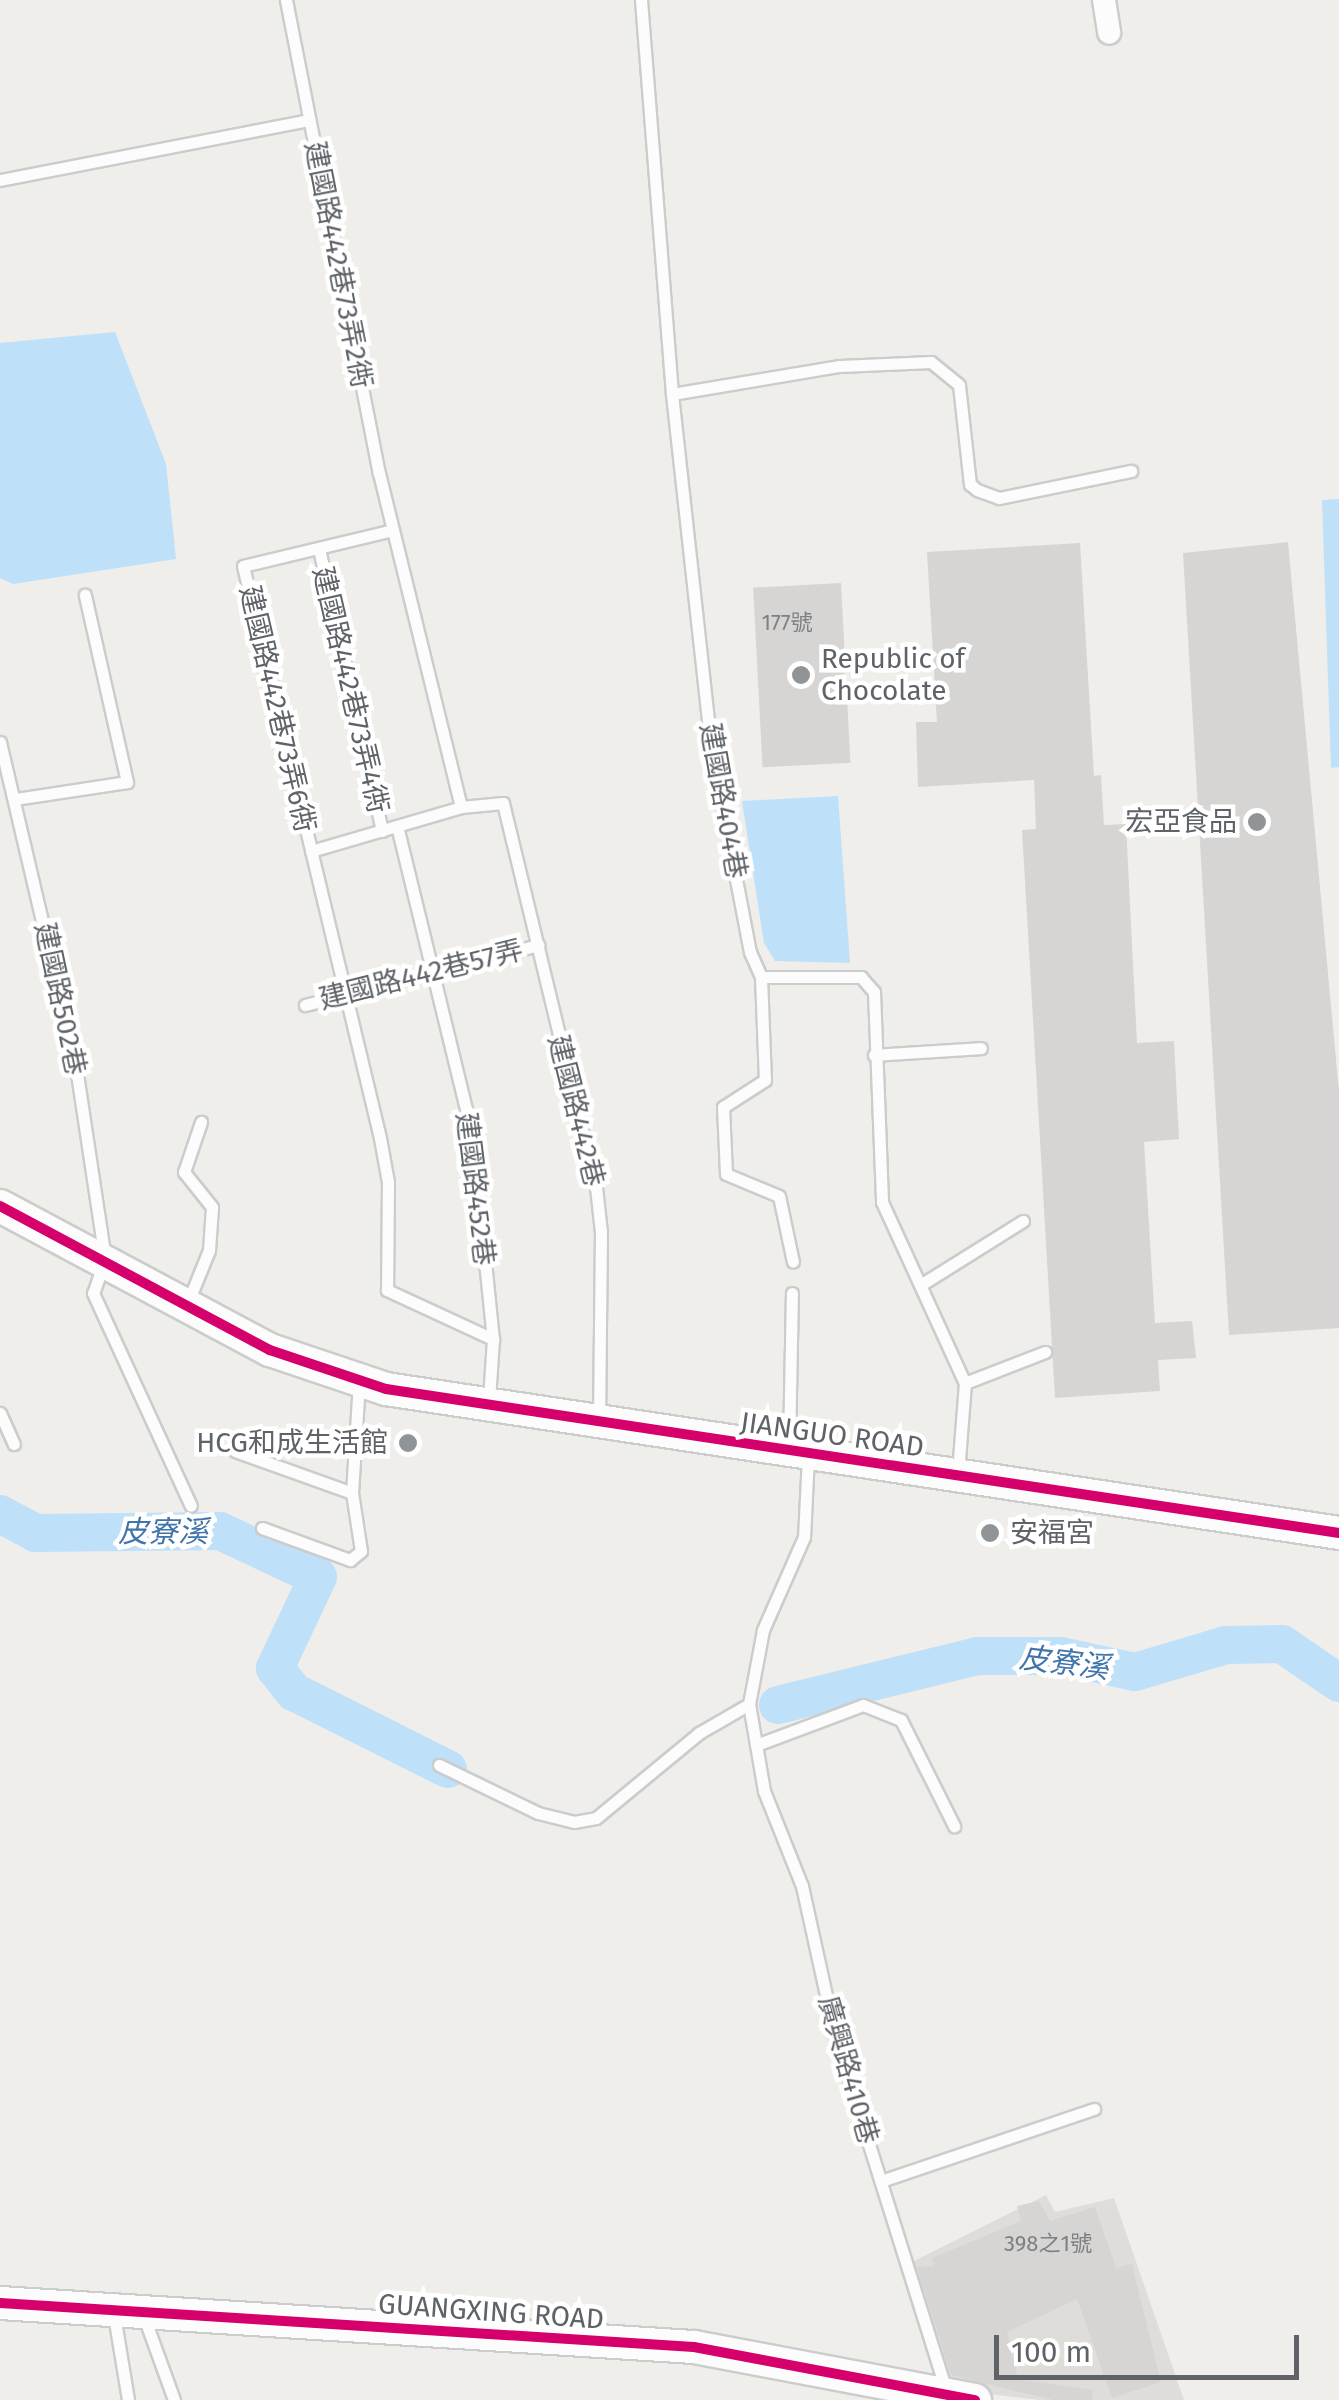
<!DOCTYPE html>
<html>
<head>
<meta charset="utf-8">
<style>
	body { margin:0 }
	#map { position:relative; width:1339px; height:2400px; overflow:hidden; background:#efeeea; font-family:"Fira Sans","Noto Sans TC",sans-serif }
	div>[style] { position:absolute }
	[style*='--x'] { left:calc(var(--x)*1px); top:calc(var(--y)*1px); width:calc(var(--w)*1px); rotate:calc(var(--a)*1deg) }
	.industrial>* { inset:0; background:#dfddda }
	.water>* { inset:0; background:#bfe0f9 }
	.river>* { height:38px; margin:-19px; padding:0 19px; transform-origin:19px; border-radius:19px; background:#bfe0f9 }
	.building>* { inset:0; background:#d6d5d3; transform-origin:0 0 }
	.roads { filter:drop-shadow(2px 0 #cbcccc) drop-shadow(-2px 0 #cbcccc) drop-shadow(0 2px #cbcccc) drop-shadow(0 -2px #cbcccc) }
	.lane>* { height:11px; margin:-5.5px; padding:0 5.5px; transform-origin:5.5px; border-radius:5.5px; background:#fdfcfc }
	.street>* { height:22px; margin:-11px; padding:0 11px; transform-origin:11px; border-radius:11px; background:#fdfcfc }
	.secondary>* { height:32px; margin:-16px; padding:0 16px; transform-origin:16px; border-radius:16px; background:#fdfcfc }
	.cycleway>* { height:10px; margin:-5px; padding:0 5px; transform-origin:5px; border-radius:5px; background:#d6006c }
	.dots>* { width:28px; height:28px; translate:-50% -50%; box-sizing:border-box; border:5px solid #fff; border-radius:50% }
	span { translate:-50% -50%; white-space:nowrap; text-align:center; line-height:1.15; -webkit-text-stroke:9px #fff; paint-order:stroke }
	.number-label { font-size:22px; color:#7e8184 }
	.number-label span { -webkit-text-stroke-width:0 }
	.street-label { font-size:28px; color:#5f6368 }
	.poi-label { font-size:28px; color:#5f6368 }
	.left { translate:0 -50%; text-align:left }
	.right { translate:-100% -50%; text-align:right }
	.water-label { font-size:30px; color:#4174aa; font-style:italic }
	.scale { position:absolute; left:994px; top:2335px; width:305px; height:45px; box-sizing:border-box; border:5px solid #5f6368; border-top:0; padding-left:12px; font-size:30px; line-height:35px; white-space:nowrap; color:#5f6368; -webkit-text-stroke:8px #fff; paint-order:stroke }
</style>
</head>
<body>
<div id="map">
	<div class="industrial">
		<div style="clip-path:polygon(1046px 2195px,1055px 2212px,1114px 2198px,1184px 2400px,1039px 2400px,951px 2389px,912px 2262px)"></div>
	</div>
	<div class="water">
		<div style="clip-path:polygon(115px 332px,166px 464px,176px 559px,13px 584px,0 578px,0 343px)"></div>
		<div style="clip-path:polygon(1339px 499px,1339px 767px,1331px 768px,1322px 500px)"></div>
		<div style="clip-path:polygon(838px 796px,850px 963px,775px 961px,764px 943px,742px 801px)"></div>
	</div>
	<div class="river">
		<div style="--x:0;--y:1514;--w:40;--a:28"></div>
		<div style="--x:35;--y:1533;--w:185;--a:-0.6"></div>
		<div style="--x:220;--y:1531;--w:108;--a:25.1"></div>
		<div style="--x:318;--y:1577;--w:101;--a:115.3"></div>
		<div style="--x:275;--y:1668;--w:31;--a:52"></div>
		<div style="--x:294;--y:1692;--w:172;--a:26.6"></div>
		<div style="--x:778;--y:1705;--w:205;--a:-13.8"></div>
		<div style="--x:977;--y:1656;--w:84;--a:0"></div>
		<div style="--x:1061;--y:1656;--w:76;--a:12.2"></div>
		<div style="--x:1135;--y:1672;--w:95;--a:-16.5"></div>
		<div style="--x:1226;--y:1645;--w:56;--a:-1"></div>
		<div style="--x:1282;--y:1644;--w:69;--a:34.4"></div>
	</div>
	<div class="building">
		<div style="clip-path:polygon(1288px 542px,1339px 1092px,1339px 1328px,1229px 1335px,1183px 553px)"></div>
		<div style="clip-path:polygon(1080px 543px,1094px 776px,1101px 775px,1104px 825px,1126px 824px,1137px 1043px,1174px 1041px,1179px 1139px,1144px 1142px,1155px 1323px,1192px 1321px,1196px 1358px,1158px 1360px,1160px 1391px,1055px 1398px,1022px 830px,1036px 829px,1034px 780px,918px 787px,916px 722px,937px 722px,927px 552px)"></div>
		<div style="left:841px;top:583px;width:180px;height:88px;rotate:87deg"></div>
		<div style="clip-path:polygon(1039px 2201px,1050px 2221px,1095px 2207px,1116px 2268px,1132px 2264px,1161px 2382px,1112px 2398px,1077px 2299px,1007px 2332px,1018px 2379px,1093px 2390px,1092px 2400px,1053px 2400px,951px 2375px,917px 2267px,934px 2266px,932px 2258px,1021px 2221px,1017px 2206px)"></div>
	</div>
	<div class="roads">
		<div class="lane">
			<div style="--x:286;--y:0;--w:482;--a:78.9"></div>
			<div style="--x:379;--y:473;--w:344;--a:76.2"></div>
			<div style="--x:641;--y:0;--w:395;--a:85.5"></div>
			<div style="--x:672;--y:394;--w:356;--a:83.7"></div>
			<div style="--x:711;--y:748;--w:208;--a:79.2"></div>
			<div style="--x:750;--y:952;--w:27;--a:66"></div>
			<div style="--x:761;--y:977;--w:100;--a:0"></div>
			<div style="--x:861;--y:977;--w:20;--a:49"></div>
			<div style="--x:874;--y:992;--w:210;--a:87.8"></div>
			<div style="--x:882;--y:1202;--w:199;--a:65.4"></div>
			<div style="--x:965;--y:1383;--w:89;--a:94.5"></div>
			<div style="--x:0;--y:180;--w:315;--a:-11"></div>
			<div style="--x:672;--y:394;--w:170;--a:-9.5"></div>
			<div style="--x:840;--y:366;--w:91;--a:-2.5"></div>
			<div style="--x:931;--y:362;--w:36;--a:39"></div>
			<div style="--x:959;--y:385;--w:100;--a:83.7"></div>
			<div style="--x:970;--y:484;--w:9;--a:41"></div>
			<div style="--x:977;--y:490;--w:23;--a:20"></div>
			<div style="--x:999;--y:498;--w:135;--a:-11.6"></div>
			<div style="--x:393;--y:530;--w:154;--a:166.5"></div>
			<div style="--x:243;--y:566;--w:588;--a:76.53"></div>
			<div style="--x:380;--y:1138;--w:45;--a:79.7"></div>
			<div style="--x:388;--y:1182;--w:108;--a:90.5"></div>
			<div style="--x:387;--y:1290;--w:117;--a:24.8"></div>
			<div style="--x:319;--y:549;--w:289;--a:77.4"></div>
			<div style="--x:0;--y:742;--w:334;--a:76.8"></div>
			<div style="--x:76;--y:1067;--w:194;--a:81.4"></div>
			<div style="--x:105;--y:1259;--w:36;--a:109"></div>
			<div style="--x:93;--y:1293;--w:234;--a:65.3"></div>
			<div style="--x:15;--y:799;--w:113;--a:-8.6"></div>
			<div style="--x:127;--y:782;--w:192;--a:-102.7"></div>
			<div style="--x:397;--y:826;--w:316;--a:76.3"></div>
			<div style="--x:472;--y:1133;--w:207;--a:84.2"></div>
			<div style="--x:493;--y:1339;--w:60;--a:93.8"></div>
			<div style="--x:311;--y:851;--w:156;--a:-16.3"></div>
			<div style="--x:461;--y:807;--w:42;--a:-5.4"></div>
			<div style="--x:503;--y:803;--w:395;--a:76.4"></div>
			<div style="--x:596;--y:1187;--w:45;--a:83.7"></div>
			<div style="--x:601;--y:1232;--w:186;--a:90.6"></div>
			<div style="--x:761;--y:977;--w:103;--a:87.8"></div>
			<div style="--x:765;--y:1080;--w:50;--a:147.3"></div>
			<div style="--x:723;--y:1107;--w:67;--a:87.4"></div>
			<div style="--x:726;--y:1174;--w:57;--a:22.5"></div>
			<div style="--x:779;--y:1196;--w:67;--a:78"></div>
			<div style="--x:305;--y:1005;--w:241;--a:-14.4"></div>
			<div style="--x:874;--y:1055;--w:107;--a:-3.7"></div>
			<div style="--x:922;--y:1284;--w:119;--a:-32"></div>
			<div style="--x:188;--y:1302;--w:56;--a:-68"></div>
			<div style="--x:209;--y:1250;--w:43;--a:-86"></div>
			<div style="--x:212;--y:1207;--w:45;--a:-128.7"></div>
			<div style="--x:184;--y:1172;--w:53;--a:-71.2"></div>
			<div style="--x:965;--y:1383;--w:86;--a:-21.2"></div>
			<div style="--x:0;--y:1413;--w:34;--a:66"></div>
			<div style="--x:789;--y:1447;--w:154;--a:-88.9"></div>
			<div style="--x:235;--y:1451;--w:124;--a:19.7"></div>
			<div style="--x:808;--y:1456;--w:81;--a:92.8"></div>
			<div style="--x:804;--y:1537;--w:102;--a:113.8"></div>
			<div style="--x:763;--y:1630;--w:75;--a:100.7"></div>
			<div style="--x:749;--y:1704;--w:88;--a:80.2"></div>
			<div style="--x:764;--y:1791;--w:102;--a:68.2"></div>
			<div style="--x:802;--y:1886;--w:154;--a:77.6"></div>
			<div style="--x:835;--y:2036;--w:372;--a:72.6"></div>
			<div style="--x:262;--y:1528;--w:94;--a:20"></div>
			<div style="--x:350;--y:1560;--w:14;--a:-39"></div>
			<div style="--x:361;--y:1551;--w:59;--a:-98.8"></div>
			<div style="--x:352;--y:1493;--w:111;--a:-86.4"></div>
			<div style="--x:756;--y:1745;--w:114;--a:-20.5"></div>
			<div style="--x:863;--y:1705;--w:41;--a:21.5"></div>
			<div style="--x:901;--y:1720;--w:119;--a:63.4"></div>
			<div style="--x:439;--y:1765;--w:110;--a:25.9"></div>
			<div style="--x:538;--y:1813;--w:37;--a:14"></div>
			<div style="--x:574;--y:1822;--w:22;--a:-10"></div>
			<div style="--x:596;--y:1818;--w:134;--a:-39.5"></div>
			<div style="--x:699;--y:1733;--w:58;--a:-30.1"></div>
			<div style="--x:881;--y:2181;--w:225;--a:-18.7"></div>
			<div style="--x:114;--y:2315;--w:86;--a:80.6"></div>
			<div style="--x:144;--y:2317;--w:88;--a:70.1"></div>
		</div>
		<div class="street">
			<div style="--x:1104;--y:0;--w:33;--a:81"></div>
		</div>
		<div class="secondary">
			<div style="--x:0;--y:1206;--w:306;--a:28.1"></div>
			<div style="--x:270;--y:1350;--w:122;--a:18.6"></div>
			<div style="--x:386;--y:1389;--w:964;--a:8.59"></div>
			<div style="--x:0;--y:2303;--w:695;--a:3.63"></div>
			<div style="--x:694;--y:2347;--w:286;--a:10.7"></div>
		</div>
	</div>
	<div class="cycleway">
		<div style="--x:0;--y:1206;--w:306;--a:28.1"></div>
		<div style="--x:270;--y:1350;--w:122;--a:18.6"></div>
		<div style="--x:386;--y:1389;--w:964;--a:8.59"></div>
		<div style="--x:0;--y:2303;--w:695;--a:3.63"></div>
		<div style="--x:694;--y:2347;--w:286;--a:10.7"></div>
	</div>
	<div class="dots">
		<div style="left:801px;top:675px;background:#919496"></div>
		<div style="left:1257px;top:822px;background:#919496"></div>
		<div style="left:408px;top:1443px;background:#919496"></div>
		<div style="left:990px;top:1533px;background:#919496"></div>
	</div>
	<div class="number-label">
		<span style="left:787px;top:623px">177號</span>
		<span style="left:1048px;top:2244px">398之1號</span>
	</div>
	<div class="street-label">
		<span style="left:338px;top:265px;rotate:79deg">建國路442巷73弄2衖</span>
		<span style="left:350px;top:690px;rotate:77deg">建國路442巷73弄4衖</span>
		<span style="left:277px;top:709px;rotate:77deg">建國路442巷73弄6衖</span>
		<span style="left:723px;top:801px;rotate:80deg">建國路404巷</span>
		<span style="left:421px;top:975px;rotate:-14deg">建國路442巷57弄</span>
		<span style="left:60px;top:999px;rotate:78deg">建國路502巷</span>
		<span style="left:576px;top:1111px;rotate:76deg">建國路442巷</span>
		<span style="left:475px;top:1189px;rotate:83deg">建國路452巷</span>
		<span style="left:832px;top:1435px;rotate:8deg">JIANGUO ROAD</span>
		<span style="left:848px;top:2070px;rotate:74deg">廣興路410巷</span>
		<span style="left:491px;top:2312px;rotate:4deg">GUANGXING ROAD</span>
	</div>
	<div class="poi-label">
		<span class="left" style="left:821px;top:675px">Republic of<br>Chocolate</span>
		<span class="right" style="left:1237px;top:822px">宏亞食品</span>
		<span class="right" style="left:388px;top:1443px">HCG和成生活館</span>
		<span class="left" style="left:1010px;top:1533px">安福宮</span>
	</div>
	<div class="water-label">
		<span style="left:163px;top:1532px">皮寮溪</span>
		<span style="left:1064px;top:1663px;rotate:7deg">皮寮溪</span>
	</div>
	<div class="scale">100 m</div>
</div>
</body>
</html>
